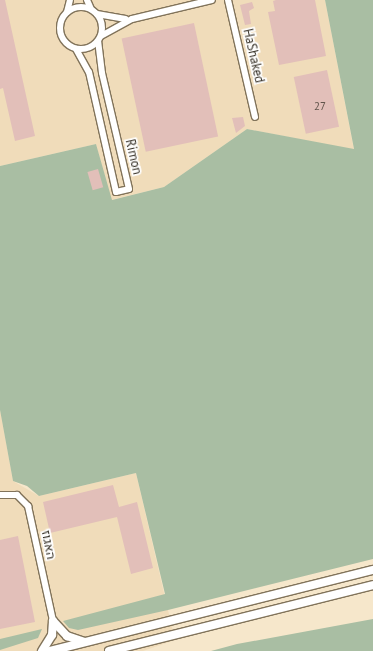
<!DOCTYPE html>
<html>
<head>
<meta charset="utf-8">
<style>
	body { margin:0 }
	#map { position:relative; width:373px; height:651px; overflow:hidden; background:#f6e7cb; font-family:"PT Sans",Heebo,sans-serif }
	div>[style] { position:absolute }
	[style*='--x'] { left:calc(var(--x)*1px); top:calc(var(--y)*1px); width:calc(var(--w)*1px); rotate:calc(var(--a)*1deg) }
	.built>* { inset:0; background:#f0dcba }
	.green>* { inset:0; background:#a9bea3 }
	.building>* { inset:0; background:#e2bfb9; transform-origin:0 0 }
	.roads { filter:drop-shadow(1px 0 #81735a) drop-shadow(-1px 0 #81735a) drop-shadow(0 1px #81735a) drop-shadow(0 -1px #81735a) }
	.street>* { height:6px; margin:-3px; padding:0 3px; transform-origin:3px; border-radius:3px; background:#fff }
	.street>.ring { margin:-3px; padding:0; box-sizing:content-box; background:none; border:6px solid #fff; border-radius:50% }
	.secondary>* { height:8px; margin:-4px; padding:0 4px; transform-origin:4px; border-radius:4px; background:#fff }
	span { translate:-50% -50%; white-space:nowrap; text-align:center; line-height:1.15; -webkit-text-stroke:3.5px #fff; paint-order:stroke }
	.number-label { font-size:11px; color:#61544b }
	.number-label span { -webkit-text-stroke-width:0 }
	.street-label { font-size:13px; color:#363026 }
</style>
</head>
<body>
<div id="map">
	<div class="built">
		<div style="clip-path:polygon(0 0,325px 0,354px 150px,247px 129px,164px 187px,111px 200px,96px 144px,0 166px)"></div>
		<div style="clip-path:polygon(0 410px,13px 481px,39px 496px,136px 473px,175px 640px,143px 651px,0 651px)"></div>
	</div>
	<div class="green">
		<div style="clip-path:polygon(325px 0,373px 0,373px 559px,168px 610px,78px 630px,69px 628px,63px 621px,165px 594px,136px 473px,39px 496px,27px 486px,13px 481px,0 410px,0 166px,96px 144px,112px 200px,164px 187px,247px 129px,354px 149px)"></div>
		<div style="clip-path:polygon(373px 619px,373px 651px,211px 651px,237px 644px)"></div>
		<div style="clip-path:polygon(42px 629px,38px 638px,0 650px,0 639px)"></div>
	</div>
	<div class="building">
		<div style="clip-path:polygon(0 0,5px 0,35px 136px,15px 141px,3px 88px,0 89px)"></div>
		<div style="clip-path:polygon(276px 0,315px 0,326px 56px,279px 65px,268px 12px,275px 11px,273px 1px)"></div>
		<div style="clip-path:polygon(252px 2px,254px 8px,249px 11px,251px 24px,245px 25px,240px 5px)"></div>
		<div style="left:194px;top:23px;width:116px;height:74px;rotate:78deg"></div>
		<div style="left:327px;top:70px;width:58px;height:34px;rotate:78deg"></div>
		<div style="clip-path:polygon(243px 117px,245px 126px,236px 133px,232px 118px)"></div>
		<div style="left:98px;top:169px;width:19px;height:11px;rotate:74deg"></div>
		<div style="clip-path:polygon(113px 485px,119px 507px,137px 502px,153px 568px,131px 574px,117px 517px,50px 533px,43px 502px)"></div>
		<div style="clip-path:polygon(18px 536px,35px 622px,0 629px,0 540px)"></div>
	</div>
	<div class="roads">
		<div class="street">
			<div style="--x:87;--y:0;--w:10;--a:66"></div>
			<div style="--x:228;--y:0;--w:120;--a:77"></div>
			<div class="ring" style="left:60px;top:7px;width:36px;height:36px"></div>
			<div style="--x:67;--y:12;--w:12;--a:-76"></div>
			<div style="--x:97;--y:14;--w:29;--a:10"></div>
			<div style="--x:101;--y:36;--w:35;--a:-29"></div>
			<div style="--x:132;--y:19;--w:82;--a:-13.4"></div>
			<div style="--x:76;--y:49;--w:26;--a:61"></div>
			<div style="--x:89;--y:72;--w:123;--a:77.3"></div>
			<div style="--x:116;--y:192;--w:13;--a:-13"></div>
			<div style="--x:129;--y:189;--w:119;--a:-103.1"></div>
			<div style="--x:102;--y:73;--w:32;--a:-97"></div>
			<div style="--x:0;--y:495;--w:17;--a:0"></div>
			<div style="--x:17;--y:495;--w:16;--a:45"></div>
			<div style="--x:28;--y:506;--w:118;--a:77.7"></div>
		</div>
		<div class="secondary">
			<div style="--x:53;--y:621;--w:21;--a:47"></div>
			<div style="--x:67;--y:636;--w:18;--a:19"></div>
			<div style="--x:42;--y:651;--w:19;--a:-58"></div>
			<div style="--x:52;--y:635;--w:14;--a:-86"></div>
			<div style="--x:50;--y:651;--w:333;--a:-14.1"></div>
			<div style="--x:109;--y:651;--w:272;--a:-14"></div>
		</div>
	</div>
	<div class="number-label">
		<span style="left:320px;top:106px">27</span>
	</div>
	<div class="street-label">
		<span style="left:253px;top:56px;rotate:77deg">HaShaked</span>
		<span style="left:133px;top:157px;rotate:77deg">Rimon</span>
		<span style="left:48px;top:545px;rotate:79deg">האגוז</span>
	</div>
</div>
</body>
</html>
